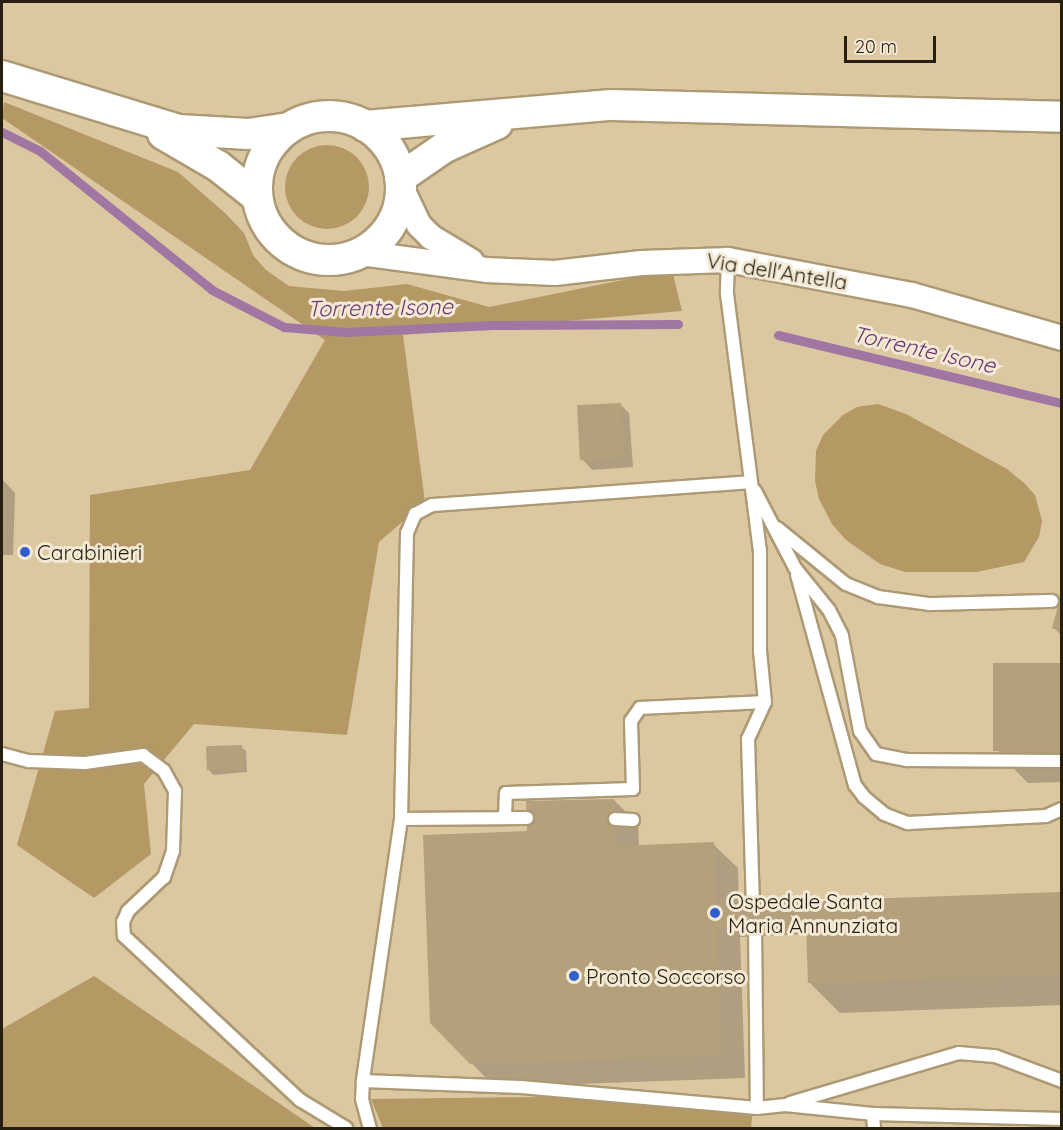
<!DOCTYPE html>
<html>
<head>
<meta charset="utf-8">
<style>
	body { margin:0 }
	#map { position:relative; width:1063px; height:1130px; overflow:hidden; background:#dbc7a0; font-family:Quicksand,sans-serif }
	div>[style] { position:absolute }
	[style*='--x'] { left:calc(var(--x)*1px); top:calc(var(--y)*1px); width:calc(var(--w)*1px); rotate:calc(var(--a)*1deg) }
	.green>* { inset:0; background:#b49964 }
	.round { border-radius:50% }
	.shadow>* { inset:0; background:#0003 }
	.stream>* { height:9px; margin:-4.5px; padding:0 4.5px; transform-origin:4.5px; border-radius:4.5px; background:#a076a3 }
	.building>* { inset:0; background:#b4a17b; transform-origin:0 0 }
	.roads { filter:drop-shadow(2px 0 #ad9a74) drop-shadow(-2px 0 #ad9a74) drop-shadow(0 2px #ad9a74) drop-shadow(0 -2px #ad9a74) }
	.service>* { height:12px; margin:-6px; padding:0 6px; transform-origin:6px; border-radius:6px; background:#fff }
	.minor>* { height:24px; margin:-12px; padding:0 12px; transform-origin:12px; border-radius:12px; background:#fff }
	.tertiary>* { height:30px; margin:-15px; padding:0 15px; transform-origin:15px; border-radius:15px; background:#fff }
	.tertiary>.ring { margin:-15px; padding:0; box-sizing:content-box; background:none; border:30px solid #fff; border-radius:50% }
	.dots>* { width:16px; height:16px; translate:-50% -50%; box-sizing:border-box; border:3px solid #f3e9d5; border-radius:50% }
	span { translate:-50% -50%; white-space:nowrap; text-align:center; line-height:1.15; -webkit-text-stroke:6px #f3e9d5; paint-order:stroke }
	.street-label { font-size:21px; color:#261e0f }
	.poi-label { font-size:21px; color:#261e0f }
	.left { translate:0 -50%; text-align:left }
	.water-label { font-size:22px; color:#6c3771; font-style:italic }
	.frame { position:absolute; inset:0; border:3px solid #261e0f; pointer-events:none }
	.scale { position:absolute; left:844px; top:36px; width:92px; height:27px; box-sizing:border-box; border:3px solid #261e0f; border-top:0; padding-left:8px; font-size:18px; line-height:21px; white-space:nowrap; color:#261e0f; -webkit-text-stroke:4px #f3e9d5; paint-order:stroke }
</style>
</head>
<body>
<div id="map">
	<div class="green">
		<div style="clip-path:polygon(4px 102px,178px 172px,225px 213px,244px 233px,253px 255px,266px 270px,289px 286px,344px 291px,407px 284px,489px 307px,672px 270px,682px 311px,403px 335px,425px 502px,379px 542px,347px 735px,194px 724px,144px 784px,151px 854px,94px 898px,17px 845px,55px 711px,89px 708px,90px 495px,250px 470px,325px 340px,2px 118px)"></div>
		<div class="round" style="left:285px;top:145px;width:84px;height:84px"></div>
		<div style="clip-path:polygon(878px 404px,906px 414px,1007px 469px,1024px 483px,1035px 495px,1042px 521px,1039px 537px,1024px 562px,977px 572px,905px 572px,880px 564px,846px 540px,832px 524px,819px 499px,815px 481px,816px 451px,823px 435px,843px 415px,857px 407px)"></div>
		<div style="clip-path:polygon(94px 976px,315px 1128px,2px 1128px,2px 1029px)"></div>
		<div style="clip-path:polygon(540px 1097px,613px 1100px,752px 1116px,751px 1128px,383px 1128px,371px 1099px)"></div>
	</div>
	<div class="shadow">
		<div style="clip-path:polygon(620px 404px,629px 413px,633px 467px,592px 470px,583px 460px)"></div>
		<div style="clip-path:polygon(2px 479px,15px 493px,13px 555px,2px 555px)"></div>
		<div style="clip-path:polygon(1062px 597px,1062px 636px,1054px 628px)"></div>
		<div style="clip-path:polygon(1062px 664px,1062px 782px,1028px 783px,998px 753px)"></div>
		<div style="clip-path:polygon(241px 747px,246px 751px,247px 772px,213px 775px,209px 770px)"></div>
		<div style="clip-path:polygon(614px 800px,638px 824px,639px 846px,713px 844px,738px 868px,739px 905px,1062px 894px,1062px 1005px,840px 1013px,809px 982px,808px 934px,740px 937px,745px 1078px,495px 1087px,432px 1023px,529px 833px)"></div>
	</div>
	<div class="stream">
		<div style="--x:2;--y:132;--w:42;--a:26.6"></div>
		<div style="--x:40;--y:151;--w:221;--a:38.9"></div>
		<div style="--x:212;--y:290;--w:81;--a:27.2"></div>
		<div style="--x:284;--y:327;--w:62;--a:4.6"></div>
		<div style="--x:346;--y:332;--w:147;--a:-2.7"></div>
		<div style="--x:493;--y:325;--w:185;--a:-0.3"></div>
		<div style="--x:778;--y:335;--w:292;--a:13.5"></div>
	</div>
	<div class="building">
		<div style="left:621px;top:403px;width:55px;height:44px;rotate:87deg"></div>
		<div style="clip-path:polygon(1061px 594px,1062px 628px,1052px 629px)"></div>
		<div style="left:1062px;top:663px;width:88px;height:69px;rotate:90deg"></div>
		<div style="left:242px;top:745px;width:24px;height:36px;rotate:88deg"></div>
		<div style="clip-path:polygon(614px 799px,616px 846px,714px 842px,716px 904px,1062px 892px,1062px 974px,808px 983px,806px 926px,717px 929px,721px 1055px,470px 1064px,430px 1023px,423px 835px,527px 831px,526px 801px)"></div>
	</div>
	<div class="roads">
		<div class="service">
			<div style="--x:728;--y:260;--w:34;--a:92"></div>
			<div style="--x:727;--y:294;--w:258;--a:82.7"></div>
			<div style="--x:760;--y:550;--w:101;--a:90"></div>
			<div style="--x:760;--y:651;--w:51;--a:84.4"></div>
			<div style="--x:765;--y:702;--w:41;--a:114.7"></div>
			<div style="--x:748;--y:739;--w:164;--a:88.3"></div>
			<div style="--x:755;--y:491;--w:87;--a:62.5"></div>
			<div style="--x:795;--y:568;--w:54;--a:51"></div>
			<div style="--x:829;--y:610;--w:29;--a:63"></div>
			<div style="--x:842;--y:636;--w:97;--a:79.3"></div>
			<div style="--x:860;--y:731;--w:28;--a:55"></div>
			<div style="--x:876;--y:754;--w:33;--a:11"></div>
			<div style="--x:908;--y:760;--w:154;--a:0.4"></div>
			<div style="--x:777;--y:528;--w:89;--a:39.1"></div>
			<div style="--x:846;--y:584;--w:35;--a:22"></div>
			<div style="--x:878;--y:597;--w:51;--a:7.8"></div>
			<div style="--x:929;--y:604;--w:123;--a:-1.4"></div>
			<div style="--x:797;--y:575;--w:218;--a:74.6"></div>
			<div style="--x:855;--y:785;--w:15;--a:53"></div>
			<div style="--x:864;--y:797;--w:26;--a:40"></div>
			<div style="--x:884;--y:814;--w:26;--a:21"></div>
			<div style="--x:908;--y:823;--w:138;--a:-2.9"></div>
			<div style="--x:1046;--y:816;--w:17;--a:-24"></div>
			<div style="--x:2;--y:754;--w:28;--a:15"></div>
			<div style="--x:29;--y:761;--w:56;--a:2"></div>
			<div style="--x:85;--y:763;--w:59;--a:-7.9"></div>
			<div style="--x:143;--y:755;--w:26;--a:37"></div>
			<div style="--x:164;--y:771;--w:23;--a:61"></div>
			<div style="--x:175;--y:791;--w:60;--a:91.9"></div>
			<div style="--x:173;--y:851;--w:28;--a:109"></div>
			<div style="--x:164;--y:877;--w:50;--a:136.6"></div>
			<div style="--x:128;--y:911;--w:12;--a:114"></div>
			<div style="--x:123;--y:922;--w:14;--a:86"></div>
			<div style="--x:124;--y:936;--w:241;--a:43"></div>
			<div style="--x:300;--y:1100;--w:54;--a:31.3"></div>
			<div style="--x:505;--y:818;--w:25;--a:-88"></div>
			<div style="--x:506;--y:793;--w:127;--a:-1.8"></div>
			<div style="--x:633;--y:789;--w:68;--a:-91.7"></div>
			<div style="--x:631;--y:721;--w:16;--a:-55"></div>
			<div style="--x:640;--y:708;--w:125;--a:-2.7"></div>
			<div style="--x:527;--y:818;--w:126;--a:179.5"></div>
			<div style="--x:401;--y:819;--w:286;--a:-88.8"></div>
			<div style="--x:407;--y:533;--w:21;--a:-67"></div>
			<div style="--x:415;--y:514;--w:19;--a:-28"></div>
			<div style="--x:432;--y:505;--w:319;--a:-4.1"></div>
			<div style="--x:401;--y:819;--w:265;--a:98.3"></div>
			<div style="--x:363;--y:1081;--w:158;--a:2.2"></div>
			<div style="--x:521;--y:1087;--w:237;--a:5.1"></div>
			<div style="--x:757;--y:1108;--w:28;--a:-6"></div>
			<div style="--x:785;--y:1105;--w:88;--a:5.8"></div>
			<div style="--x:873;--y:1114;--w:189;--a:1.5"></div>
			<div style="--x:615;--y:819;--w:18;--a:3"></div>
			<div style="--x:755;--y:927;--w:181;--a:89.4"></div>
			<div style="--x:363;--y:1081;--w:18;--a:93"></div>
			<div style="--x:362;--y:1099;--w:30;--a:75"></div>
			<div style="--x:790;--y:1103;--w:176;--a:-16.5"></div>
			<div style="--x:959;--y:1053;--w:36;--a:5"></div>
			<div style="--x:995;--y:1056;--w:72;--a:20.5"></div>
			<div style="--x:873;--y:1114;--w:14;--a:86"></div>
		</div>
		<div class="minor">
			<div style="--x:401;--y:187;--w:42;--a:64.7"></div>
			<div style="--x:419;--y:225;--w:17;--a:45"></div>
			<div style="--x:431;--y:237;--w:47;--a:31"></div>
			<div style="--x:361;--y:253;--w:126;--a:7.7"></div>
			<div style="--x:486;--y:270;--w:69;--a:2.5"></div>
			<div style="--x:555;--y:273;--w:87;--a:-6.6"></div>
			<div style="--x:641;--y:263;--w:87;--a:-2"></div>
			<div style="--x:728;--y:260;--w:187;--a:10.8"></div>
			<div style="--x:912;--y:295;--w:156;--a:16"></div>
		</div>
		<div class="tertiary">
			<div style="--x:2;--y:76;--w:185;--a:17"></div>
			<div style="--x:179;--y:130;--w:69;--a:3.3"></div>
			<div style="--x:248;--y:134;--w:41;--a:-8.3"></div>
			<div class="ring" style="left:257px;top:116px;width:114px;height:114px"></div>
			<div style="--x:365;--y:126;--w:247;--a:-4.9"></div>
			<div style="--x:611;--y:105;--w:451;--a:1.5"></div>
			<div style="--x:163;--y:134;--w:64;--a:30.2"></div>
			<div style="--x:218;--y:166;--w:50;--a:38.5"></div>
			<div style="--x:400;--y:178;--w:55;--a:-34.6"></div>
			<div style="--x:445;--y:147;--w:57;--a:-23.9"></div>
		</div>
	</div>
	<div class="dots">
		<div style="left:25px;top:552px;background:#305ecd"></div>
		<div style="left:715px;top:913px;background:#305ecd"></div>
		<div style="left:574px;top:976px;background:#305ecd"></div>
	</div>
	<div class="street-label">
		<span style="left:777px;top:271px;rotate:9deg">Via dell'Antella</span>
	</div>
	<div class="poi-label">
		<span class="left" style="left:37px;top:552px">Carabinieri</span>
		<span class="left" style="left:728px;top:913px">Ospedale Santa<br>Maria Annunziata</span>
		<span class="left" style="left:586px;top:976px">Pronto Soccorso</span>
	</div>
	<div class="water-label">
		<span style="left:380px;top:308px;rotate:-1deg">Torrente Isone</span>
		<span style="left:924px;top:350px;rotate:13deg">Torrente Isone</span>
	</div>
	<div class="frame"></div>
	<div class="scale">20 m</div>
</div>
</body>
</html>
